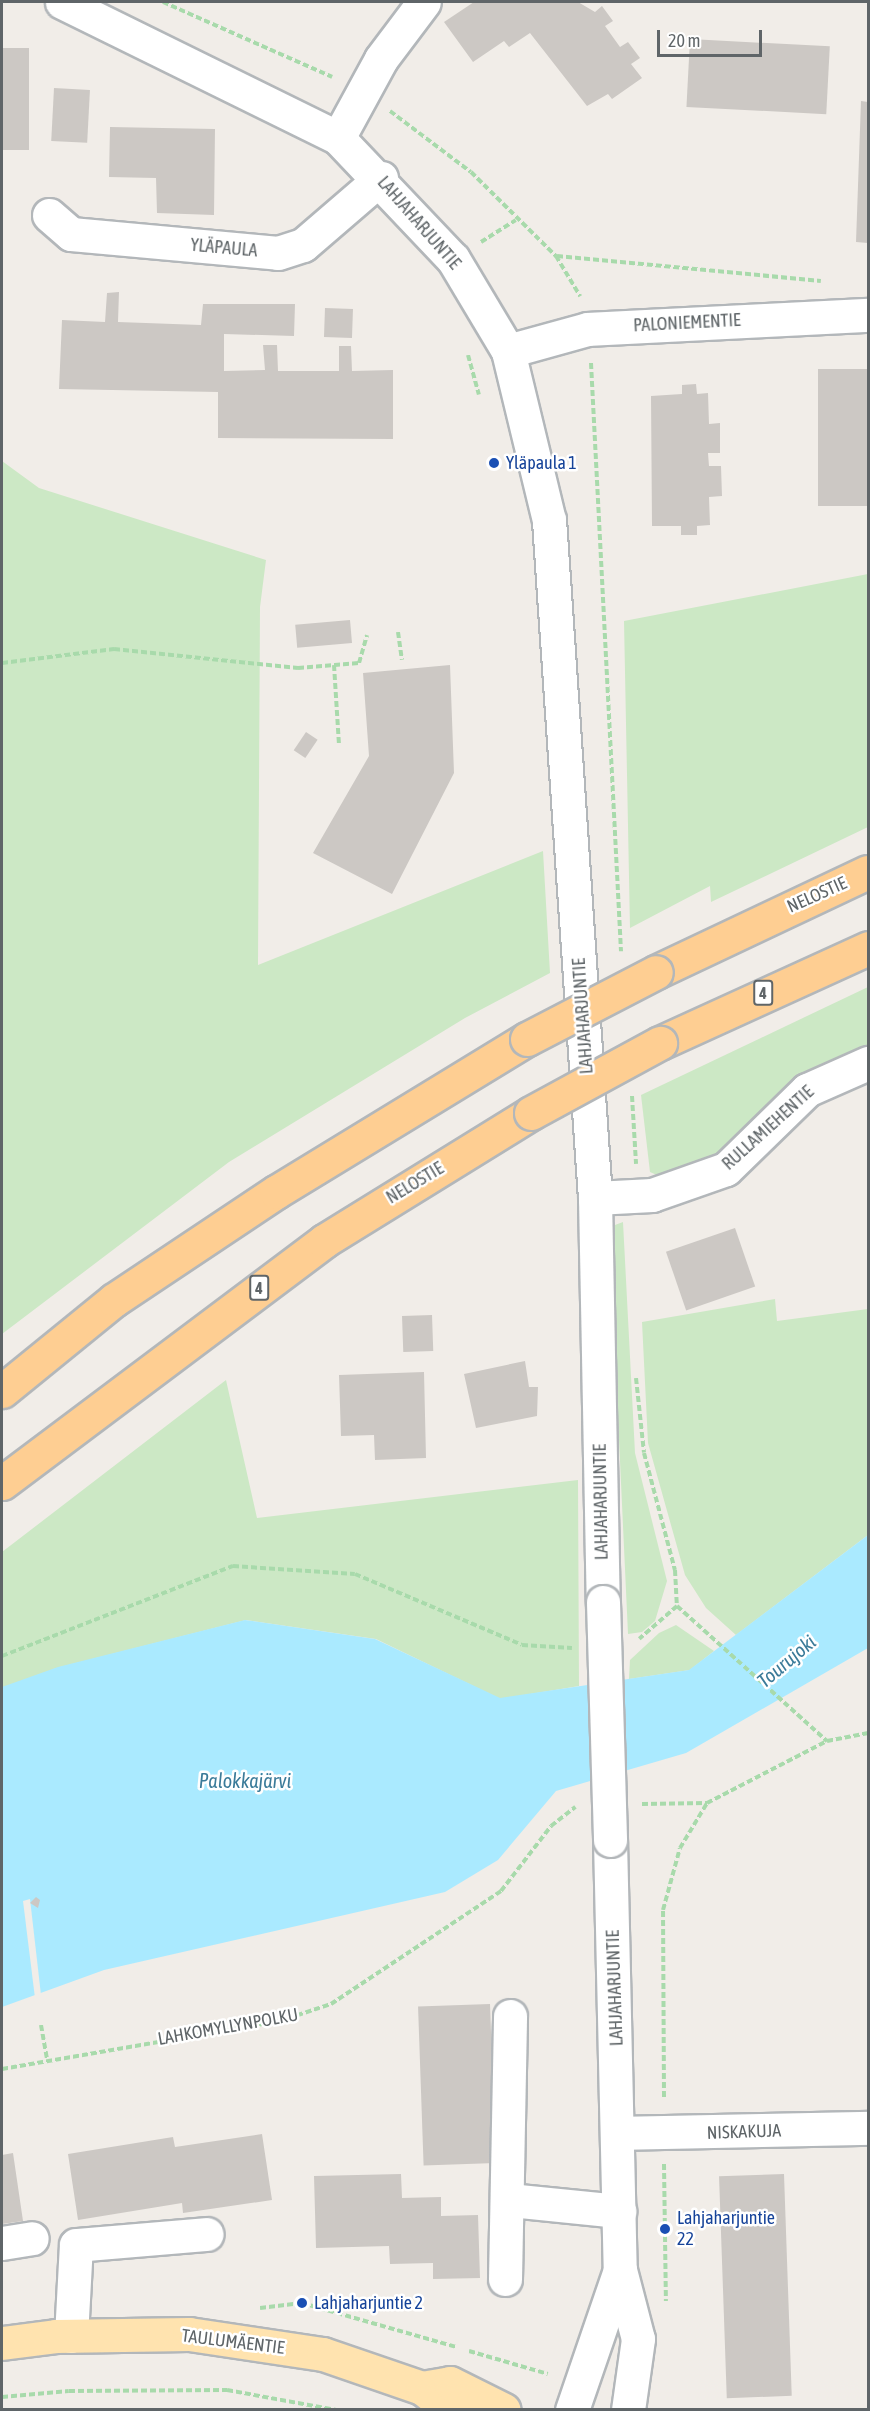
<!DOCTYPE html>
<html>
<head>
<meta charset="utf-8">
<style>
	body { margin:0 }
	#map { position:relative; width:870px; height:2411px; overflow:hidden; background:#f1ede8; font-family:"Asap Condensed",sans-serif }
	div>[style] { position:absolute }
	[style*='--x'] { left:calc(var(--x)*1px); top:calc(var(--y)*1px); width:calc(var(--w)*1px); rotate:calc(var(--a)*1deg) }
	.green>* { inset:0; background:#cce8c5 }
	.water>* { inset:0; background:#aaeaff }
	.pier>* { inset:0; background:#f1ede8 }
	.building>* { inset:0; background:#ccc8c4; transform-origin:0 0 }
	.path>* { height:4px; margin-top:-2px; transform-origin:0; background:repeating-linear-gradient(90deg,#a8daab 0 6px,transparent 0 9px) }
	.roads { filter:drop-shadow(2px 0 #b3b7ba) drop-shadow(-2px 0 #b3b7ba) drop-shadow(0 2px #b3b7ba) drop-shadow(0 -2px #b3b7ba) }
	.minor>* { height:33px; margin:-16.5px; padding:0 16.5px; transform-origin:16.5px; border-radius:16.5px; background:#fff }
	.major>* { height:33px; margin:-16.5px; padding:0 16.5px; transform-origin:16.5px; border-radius:16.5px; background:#ffe3af }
	.highway>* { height:33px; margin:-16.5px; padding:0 16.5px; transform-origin:16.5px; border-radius:16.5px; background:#fece92 }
	.bridges { filter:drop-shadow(2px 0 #b3b7ba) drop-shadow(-2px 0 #b3b7ba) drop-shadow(0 2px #b3b7ba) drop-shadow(0 -2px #b3b7ba) }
	.minor-bridge>* { height:33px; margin:-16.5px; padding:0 16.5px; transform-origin:16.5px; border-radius:16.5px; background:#fff }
	.highway-bridge>* { height:33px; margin:-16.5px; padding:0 16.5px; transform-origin:16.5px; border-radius:16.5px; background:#fece92 }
	.dots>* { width:16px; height:16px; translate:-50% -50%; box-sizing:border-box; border:3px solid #fff; border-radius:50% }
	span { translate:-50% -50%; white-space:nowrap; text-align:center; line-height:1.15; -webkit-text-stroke:5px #fff; paint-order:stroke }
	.shield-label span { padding:2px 4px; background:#fff; border:2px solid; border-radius:4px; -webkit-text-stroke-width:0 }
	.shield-label { font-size:16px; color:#5f6568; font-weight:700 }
	.street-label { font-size:18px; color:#5f6568 }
	.transit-label { font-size:18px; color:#164399 }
	.left { translate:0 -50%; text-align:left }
	.water-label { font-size:20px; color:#3b7b99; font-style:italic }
	.frame { position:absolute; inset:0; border:3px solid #5f6568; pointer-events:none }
	.scale { position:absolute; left:657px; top:30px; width:105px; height:27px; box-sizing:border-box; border:3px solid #5f6568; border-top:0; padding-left:8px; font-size:18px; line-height:21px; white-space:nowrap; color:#5f6568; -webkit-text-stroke:4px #fff; paint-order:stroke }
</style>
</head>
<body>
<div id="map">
	<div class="green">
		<div style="clip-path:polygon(2px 461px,39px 488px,266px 560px,260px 607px,258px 965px,543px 851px,550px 973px,465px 1018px,229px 1162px,2px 1334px)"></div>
		<div style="clip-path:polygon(868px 574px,868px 827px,711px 902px,710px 886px,630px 928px,624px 621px)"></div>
		<div style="clip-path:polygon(868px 987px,868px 1049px,732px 1154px,659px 1176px,650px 1172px,641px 1095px)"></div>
		<div style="clip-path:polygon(623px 1222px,635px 1453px,667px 1581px,655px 1621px,642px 1632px,628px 1634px,610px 1245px,615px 1225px)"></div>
		<div style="clip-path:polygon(775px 1299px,777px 1321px,868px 1309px,868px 1535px,736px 1635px,706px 1608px,685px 1575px,648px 1443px,642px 1322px)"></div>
		<div style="clip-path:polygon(226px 1380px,257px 1518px,578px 1480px,579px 1686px,500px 1699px,376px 1639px,246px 1620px,61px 1667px,2px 1688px,2px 1552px)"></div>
		<div style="clip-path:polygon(676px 1625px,714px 1651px,690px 1670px,629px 1679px,630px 1660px,659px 1633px)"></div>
	</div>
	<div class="water">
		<div style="clip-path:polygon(868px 1535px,868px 1648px,686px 1753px,556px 1791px,498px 1860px,445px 1892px,104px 1970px,2px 2007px,2px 1687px,58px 1667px,245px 1620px,375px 1639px,500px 1698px,689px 1670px)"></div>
	</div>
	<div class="pier">
		<div style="clip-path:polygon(30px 1899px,41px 1995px,35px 1998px,23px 1901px)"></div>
	</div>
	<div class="building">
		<div style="clip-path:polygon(474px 2px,578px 2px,595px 12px,602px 6px,613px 21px,605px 26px,620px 47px,628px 42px,640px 58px,631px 64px,642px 78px,612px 99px,608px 94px,587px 106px,530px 33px,509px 47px,504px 41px,473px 62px,444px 22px)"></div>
		<div style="left:690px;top:39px;width:140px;height:68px;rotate:3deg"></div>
		<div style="left:2px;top:48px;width:27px;height:102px"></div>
		<div style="left:54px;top:88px;width:36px;height:53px;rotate:3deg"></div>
		<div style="clip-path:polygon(861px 101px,868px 102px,868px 243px,856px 242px)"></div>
		<div style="clip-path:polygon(110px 127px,215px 129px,214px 215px,157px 213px,156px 178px,109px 177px)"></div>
		<div style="clip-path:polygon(119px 292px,118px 322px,201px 325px,203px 304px,295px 304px,294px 336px,224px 334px,224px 371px,265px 370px,263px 345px,277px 345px,278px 371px,339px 371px,339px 346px,351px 346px,352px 371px,393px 370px,393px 439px,218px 438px,218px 392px,59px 389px,62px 320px,105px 322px,107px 293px)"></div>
		<div style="left:325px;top:308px;width:28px;height:29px;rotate:2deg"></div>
		<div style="left:868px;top:369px;width:137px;height:50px;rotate:90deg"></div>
		<div style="clip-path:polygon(696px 384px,697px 394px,708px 393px,709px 424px,720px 423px,720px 453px,708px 453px,709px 466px,721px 466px,722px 496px,709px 497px,710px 525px,697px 526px,697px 535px,681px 535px,681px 526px,652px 526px,651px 396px,682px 394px,682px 385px)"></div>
		<div style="left:350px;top:620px;width:23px;height:55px;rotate:85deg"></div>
		<div style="clip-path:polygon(450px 665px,454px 773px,392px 894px,313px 853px,369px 756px,363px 673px)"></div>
		<div style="left:306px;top:732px;width:14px;height:22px;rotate:34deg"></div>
		<div style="left:735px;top:1228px;width:62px;height:73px;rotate:71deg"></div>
		<div style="left:432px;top:1315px;width:36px;height:30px;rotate:88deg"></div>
		<div style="clip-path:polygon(525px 1361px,529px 1387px,538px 1387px,537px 1416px,476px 1428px,464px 1374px)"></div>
		<div style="clip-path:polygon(424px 1372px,426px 1458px,375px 1460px,374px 1435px,341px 1436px,339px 1375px)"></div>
		<div style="clip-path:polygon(36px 1897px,40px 1900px,38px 1908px,30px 1903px)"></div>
		<div style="left:490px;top:2004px;width:159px;height:72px;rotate:88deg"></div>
		<div style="clip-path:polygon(262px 2134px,272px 2200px,183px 2213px,182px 2203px,78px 2220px,68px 2154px,173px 2137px,175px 2147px)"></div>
		<div style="clip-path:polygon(13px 2153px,23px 2221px,2px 2224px,2px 2155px)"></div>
		<div style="clip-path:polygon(401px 2174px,402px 2198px,441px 2197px,441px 2216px,478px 2215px,480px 2278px,433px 2279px,433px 2263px,390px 2264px,389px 2246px,316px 2248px,314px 2176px)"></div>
		<div style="left:784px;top:2174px;width:222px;height:65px;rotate:88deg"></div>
	</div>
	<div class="path">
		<div style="--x:163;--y:2;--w:185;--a:23.9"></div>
		<div style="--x:390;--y:111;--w:101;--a:37"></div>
		<div style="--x:471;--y:172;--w:120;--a:44.7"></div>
		<div style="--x:556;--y:256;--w:47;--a:59"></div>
		<div style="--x:481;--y:242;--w:41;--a:-32.2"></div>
		<div style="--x:557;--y:256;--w:265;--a:5.4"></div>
		<div style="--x:468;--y:355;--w:41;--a:74.6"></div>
		<div style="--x:591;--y:363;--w:589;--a:87.08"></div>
		<div style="--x:398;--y:632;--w:28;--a:82"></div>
		<div style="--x:2;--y:663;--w:113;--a:-7.1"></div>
		<div style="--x:114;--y:649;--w:185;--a:5.9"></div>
		<div style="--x:298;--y:668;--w:61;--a:-4.7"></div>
		<div style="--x:359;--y:663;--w:29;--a:-74"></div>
		<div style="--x:334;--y:665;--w:79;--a:86.4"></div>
		<div style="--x:632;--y:1096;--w:68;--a:86.6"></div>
		<div style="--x:636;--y:1378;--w:75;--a:83.9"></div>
		<div style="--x:644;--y:1453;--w:121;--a:75.2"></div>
		<div style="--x:675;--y:1570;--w:36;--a:87"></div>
		<div style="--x:677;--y:1606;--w:50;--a:139"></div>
		<div style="--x:677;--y:1606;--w:202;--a:42"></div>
		<div style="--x:2;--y:1656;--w:248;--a:-21.3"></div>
		<div style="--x:233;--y:1566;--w:122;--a:3.8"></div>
		<div style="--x:355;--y:1574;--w:181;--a:23"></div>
		<div style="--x:522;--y:1645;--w:50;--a:3.4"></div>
		<div style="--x:642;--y:1804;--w:65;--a:-0.9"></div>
		<div style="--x:707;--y:1803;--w:135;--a:-27.3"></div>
		<div style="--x:827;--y:1741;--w:42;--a:-11"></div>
		<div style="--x:41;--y:2025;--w:36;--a:80"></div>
		<div style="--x:2;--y:2069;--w:282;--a:-9.8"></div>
		<div style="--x:280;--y:2021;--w:54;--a:-18.4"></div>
		<div style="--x:331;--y:2004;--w:204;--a:-33.6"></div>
		<div style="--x:501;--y:1891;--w:82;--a:-52.4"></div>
		<div style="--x:551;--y:1826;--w:31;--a:-38"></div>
		<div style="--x:664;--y:2097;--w:187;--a:-90.3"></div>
		<div style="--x:663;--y:1910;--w:64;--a:-74.7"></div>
		<div style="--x:680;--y:1848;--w:52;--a:-59"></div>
		<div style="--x:664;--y:2164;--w:137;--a:89.2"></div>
		<div style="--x:260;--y:2308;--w:42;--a:-6.8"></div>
		<div style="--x:302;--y:2303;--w:160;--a:15.9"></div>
		<div style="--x:469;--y:2351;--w:82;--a:16.2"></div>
		<div style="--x:2;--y:2397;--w:67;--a:-5.1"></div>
		<div style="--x:69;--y:2391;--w:158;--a:-0.4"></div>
		<div style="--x:227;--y:2390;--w:111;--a:10.4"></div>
	</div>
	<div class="roads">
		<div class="minor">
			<div style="--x:62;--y:2;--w:308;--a:26.2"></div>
			<div style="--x:338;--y:138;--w:167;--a:46.5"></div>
			<div style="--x:453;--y:259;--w:107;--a:59.1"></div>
			<div style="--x:508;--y:351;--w:174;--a:76.4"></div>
			<div style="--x:549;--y:520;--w:680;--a:86.12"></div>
			<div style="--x:595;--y:1198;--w:404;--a:88.9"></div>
			<div style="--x:338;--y:138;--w:90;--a:-61.4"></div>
			<div style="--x:381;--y:59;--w:71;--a:-53"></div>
			<div style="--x:49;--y:215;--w:29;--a:41"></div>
			<div style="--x:71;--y:234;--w:208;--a:5.2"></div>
			<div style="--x:278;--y:253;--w:26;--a:-18"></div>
			<div style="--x:303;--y:245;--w:103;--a:-40.7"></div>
			<div style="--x:508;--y:351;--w:83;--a:-15.4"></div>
			<div style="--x:588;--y:329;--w:280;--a:-2.9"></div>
			<div style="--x:595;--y:1198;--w:57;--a:-3"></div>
			<div style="--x:652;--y:1195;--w:78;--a:-19.4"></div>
			<div style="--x:726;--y:1169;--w:113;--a:-44.3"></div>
			<div style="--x:807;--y:1090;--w:67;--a:-23.9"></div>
			<div style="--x:610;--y:1840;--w:430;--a:88.7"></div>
			<div style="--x:620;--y:2270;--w:71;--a:75.4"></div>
			<div style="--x:638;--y:2339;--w:72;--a:98"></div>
			<div style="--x:619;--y:2133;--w:249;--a:-1.2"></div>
			<div style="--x:510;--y:2200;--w:110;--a:5.8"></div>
			<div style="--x:2;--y:2243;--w:30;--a:-9"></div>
			<div style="--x:505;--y:2279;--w:263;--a:-88.9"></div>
			<div style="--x:71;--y:2336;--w:91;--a:-86.9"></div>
			<div style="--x:76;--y:2245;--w:131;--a:-4.8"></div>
			<div style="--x:572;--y:2410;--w:148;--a:-71.1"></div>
		</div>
		<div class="major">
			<div style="--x:2;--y:2343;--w:54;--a:-7.4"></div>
			<div style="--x:56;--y:2336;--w:133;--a:-0.9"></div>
			<div style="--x:189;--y:2334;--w:135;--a:8.5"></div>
			<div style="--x:323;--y:2354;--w:105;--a:19"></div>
			<div style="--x:422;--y:2388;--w:36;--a:38"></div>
			<div style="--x:422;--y:2388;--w:28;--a:-10"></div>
			<div style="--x:450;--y:2383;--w:60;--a:26.6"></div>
		</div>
		<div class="highway">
			<div style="--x:656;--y:972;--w:234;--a:-25.3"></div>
			<div style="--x:660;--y:1043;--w:229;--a:-24.5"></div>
			<div style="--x:2;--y:1391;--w:144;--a:-39.1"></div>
			<div style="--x:114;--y:1300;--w:195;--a:-33.7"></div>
			<div style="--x:276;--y:1192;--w:294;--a:-31.4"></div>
			<div style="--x:2;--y:1483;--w:403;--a:-36.9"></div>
			<div style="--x:324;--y:1241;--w:243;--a:-31.7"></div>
		</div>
	</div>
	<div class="bridges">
		<div class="minor-bridge">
			<div style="--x:603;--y:1602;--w:238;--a:88.3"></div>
		</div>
		<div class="highway-bridge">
			<div style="--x:527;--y:1039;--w:145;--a:-27.4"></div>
			<div style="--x:531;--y:1113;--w:147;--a:-28.5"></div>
		</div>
	</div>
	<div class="dots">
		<div style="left:494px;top:463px;background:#1a4fb4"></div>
		<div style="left:665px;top:2229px;background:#1a4fb4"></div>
		<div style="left:302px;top:2303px;background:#1a4fb4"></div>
	</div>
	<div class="shield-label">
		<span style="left:763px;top:993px">4</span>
		<span style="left:259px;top:1288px">4</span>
	</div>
	<div class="street-label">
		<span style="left:419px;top:223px;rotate:49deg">LAHJAHARJUNTIE</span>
		<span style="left:224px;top:248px;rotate:5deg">YLÄPAULA</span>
		<span style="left:687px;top:323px;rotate:-3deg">PALONIEMENTIE</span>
		<span style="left:817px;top:895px;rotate:-24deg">NELOSTIE</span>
		<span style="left:583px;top:1016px;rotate:-94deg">LAHJAHARJUNTIE</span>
		<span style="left:768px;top:1128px;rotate:-42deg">RULLAMIEHENTIE</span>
		<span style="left:415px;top:1183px;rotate:-31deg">NELOSTIE</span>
		<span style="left:601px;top:1502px;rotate:-91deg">LAHJAHARJUNTIE</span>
		<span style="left:615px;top:1988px;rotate:-92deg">LAHJAHARJUNTIE</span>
		<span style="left:228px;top:2027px;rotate:-10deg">LAHKOMYLLYNPOLKU</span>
		<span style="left:744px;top:2132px;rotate:-2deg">NISKAKUJA</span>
		<span style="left:233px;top:2342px;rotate:7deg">TAULUMÄENTIE</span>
	</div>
	<div class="transit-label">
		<span class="left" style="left:506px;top:463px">Yläpaula 1</span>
		<span class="left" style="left:677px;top:2229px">Lahjaharjuntie<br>22</span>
		<span class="left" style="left:314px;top:2303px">Lahjaharjuntie 2</span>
	</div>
	<div class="water-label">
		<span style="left:786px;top:1661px;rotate:-40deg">Tourujoki</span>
		<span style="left:245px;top:1780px">Palokkajärvi</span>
	</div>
	<div class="frame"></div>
	<div class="scale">20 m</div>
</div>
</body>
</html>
